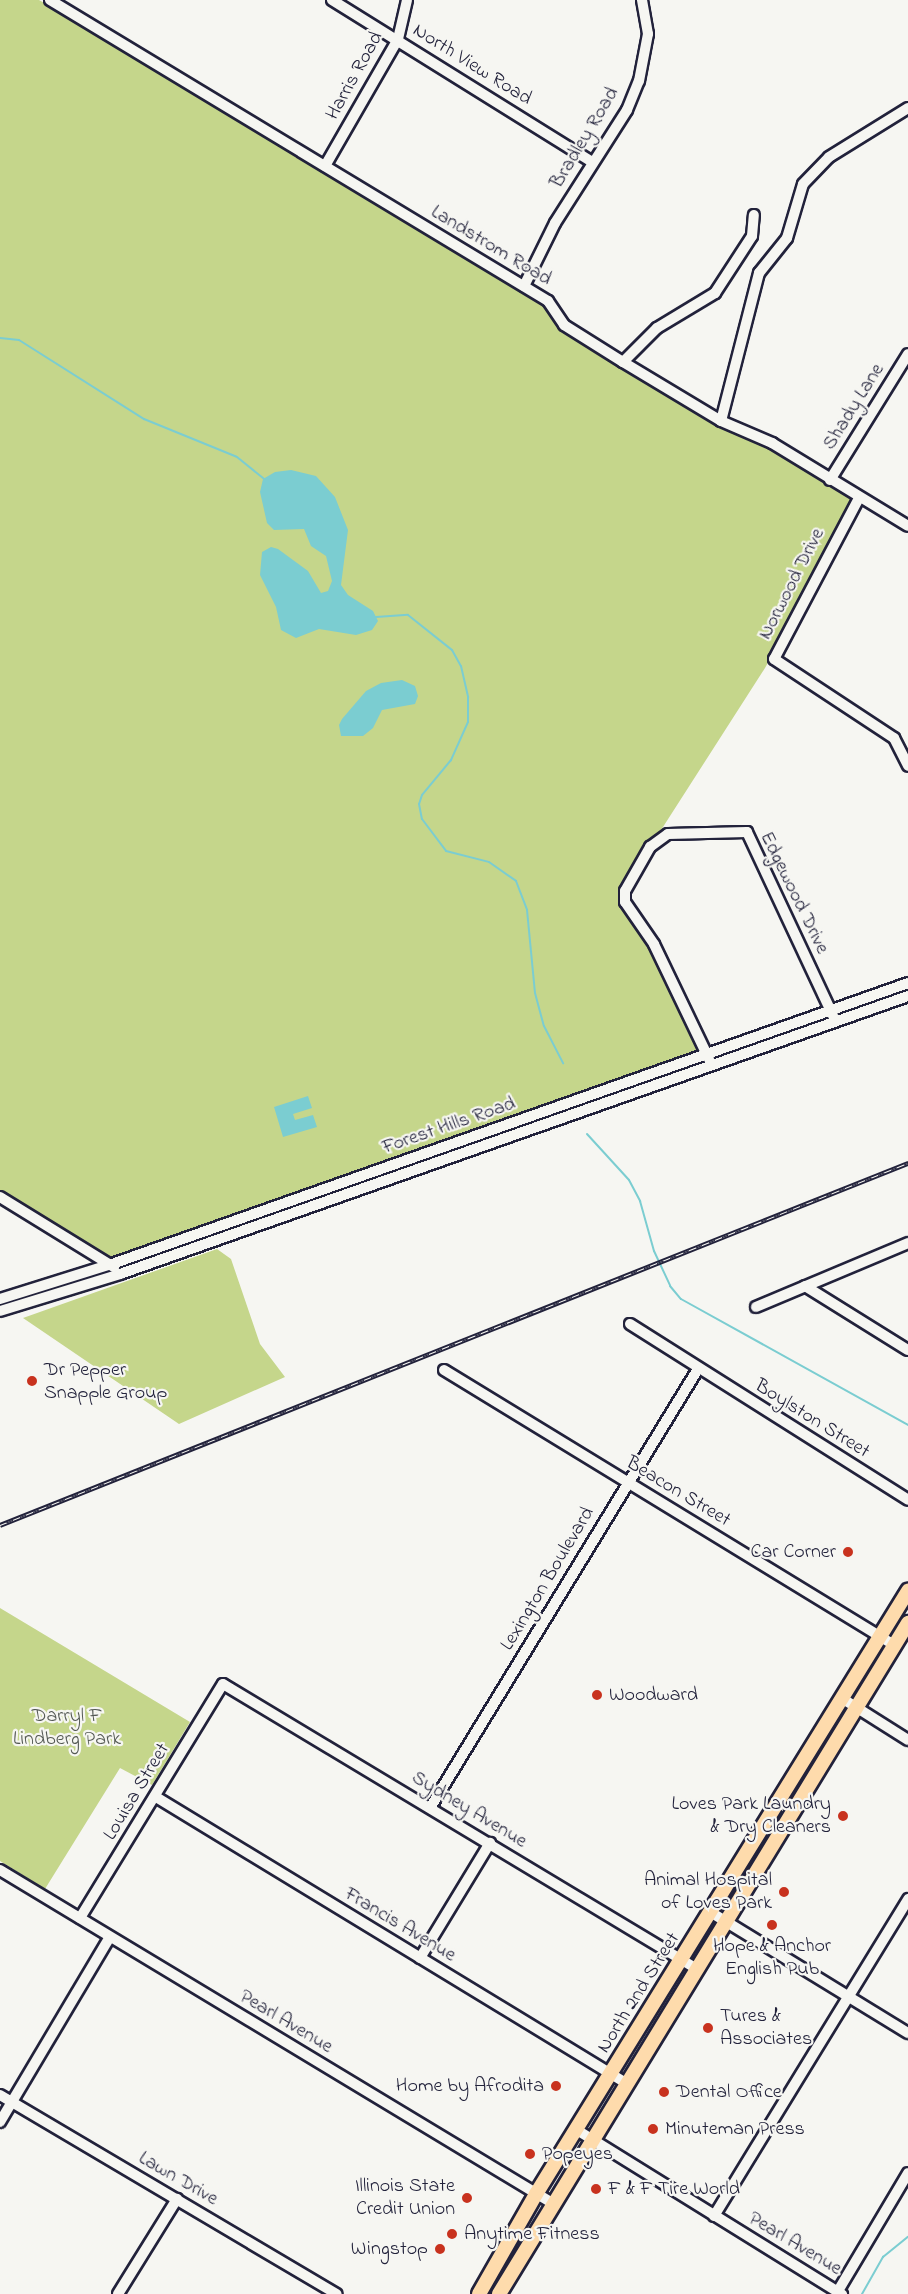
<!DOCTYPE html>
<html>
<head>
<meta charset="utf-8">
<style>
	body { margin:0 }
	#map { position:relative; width:908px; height:2294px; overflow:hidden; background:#f6f6f2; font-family:"Indie Flower",sans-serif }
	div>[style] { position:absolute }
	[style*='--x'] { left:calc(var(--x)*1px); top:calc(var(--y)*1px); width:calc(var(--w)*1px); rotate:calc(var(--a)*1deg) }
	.green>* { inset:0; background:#c5d68b }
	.water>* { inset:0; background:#7bcdd1 }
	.stream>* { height:2px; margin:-1px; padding:0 1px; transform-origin:1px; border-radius:1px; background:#7bcdd1 }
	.roads { filter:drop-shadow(2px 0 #22223b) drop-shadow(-2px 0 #22223b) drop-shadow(0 2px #22223b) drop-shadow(0 -2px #22223b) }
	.minor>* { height:10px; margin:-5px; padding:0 5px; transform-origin:5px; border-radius:5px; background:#f6f6f2 }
	.major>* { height:14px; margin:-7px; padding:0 7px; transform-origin:7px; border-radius:7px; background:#fedbac }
	.rail>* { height:4.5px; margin-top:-2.25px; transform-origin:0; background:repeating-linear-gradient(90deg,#f6f6f2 0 7px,#22223b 0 14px); box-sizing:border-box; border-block:2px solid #22223b }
	.dots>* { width:16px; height:16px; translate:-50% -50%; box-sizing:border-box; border:3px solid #f6f6f2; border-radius:50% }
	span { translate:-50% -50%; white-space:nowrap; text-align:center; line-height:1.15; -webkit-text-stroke:4.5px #f6f6f2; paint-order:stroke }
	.street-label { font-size:20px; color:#22223b }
	.poi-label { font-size:20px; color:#22223b }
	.left { translate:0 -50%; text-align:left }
	.right { translate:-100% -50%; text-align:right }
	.park-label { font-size:20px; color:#535853 }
</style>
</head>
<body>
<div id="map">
	<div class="green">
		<div style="clip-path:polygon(0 0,39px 0,244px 117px,857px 502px,765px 668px,620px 894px,705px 1051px,109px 1261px,0 1194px)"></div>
		<div style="clip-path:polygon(217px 1249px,231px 1259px,260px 1344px,285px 1377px,179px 1424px,23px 1318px)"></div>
		<div style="clip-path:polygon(0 1608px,190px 1722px,152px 1785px,120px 1768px,45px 1889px,0 1861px)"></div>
	</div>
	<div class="water">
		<div style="clip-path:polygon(291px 470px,316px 476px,335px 497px,348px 530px,341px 585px,348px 595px,373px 611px,378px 621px,372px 630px,356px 635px,319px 629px,296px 638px,281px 630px,276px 607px,260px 575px,262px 552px,271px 547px,278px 549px,308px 571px,321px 593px,328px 591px,332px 581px,326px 556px,311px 546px,304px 529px,274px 530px,267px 523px,260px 492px,263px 479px,275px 472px)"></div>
		<div style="clip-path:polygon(402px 680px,415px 686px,418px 696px,415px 704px,382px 710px,373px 728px,363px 736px,341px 736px,339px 725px,342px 719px,366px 691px,381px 683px)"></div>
		<div style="clip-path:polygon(308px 1096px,312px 1108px,293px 1114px,295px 1120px,313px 1115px,317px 1127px,283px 1137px,274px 1107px)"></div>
	</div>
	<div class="stream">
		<div style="--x:0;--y:338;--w:19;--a:6"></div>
		<div style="--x:19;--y:340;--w:148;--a:32.3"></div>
		<div style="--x:144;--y:419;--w:100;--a:22.2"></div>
		<div style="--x:237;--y:457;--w:35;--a:39"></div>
		<div style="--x:376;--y:617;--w:32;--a:-4"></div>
		<div style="--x:408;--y:615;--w:56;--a:38.5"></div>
		<div style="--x:452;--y:650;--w:18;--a:61"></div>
		<div style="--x:461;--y:666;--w:32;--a:77"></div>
		<div style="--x:468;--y:697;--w:25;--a:90"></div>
		<div style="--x:468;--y:722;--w:42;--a:114.1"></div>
		<div style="--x:451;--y:760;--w:45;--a:129.6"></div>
		<div style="--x:422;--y:795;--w:9;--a:108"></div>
		<div style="--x:419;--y:804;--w:15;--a:79"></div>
		<div style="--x:422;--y:819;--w:40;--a:53"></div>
		<div style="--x:446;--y:851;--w:44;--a:14.3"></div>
		<div style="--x:489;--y:862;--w:33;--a:35"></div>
		<div style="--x:516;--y:881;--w:31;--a:69"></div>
		<div style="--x:527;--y:910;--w:83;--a:84.5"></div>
		<div style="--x:535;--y:993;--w:34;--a:75"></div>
		<div style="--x:544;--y:1026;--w:42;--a:62.8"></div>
		<div style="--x:587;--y:1134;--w:62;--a:47.6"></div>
		<div style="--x:629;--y:1180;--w:24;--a:62"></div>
		<div style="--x:640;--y:1201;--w:52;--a:74.4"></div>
		<div style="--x:654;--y:1251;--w:38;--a:65"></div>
		<div style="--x:670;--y:1286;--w:17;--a:50"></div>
		<div style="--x:681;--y:1299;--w:260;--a:29"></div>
		<div style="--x:862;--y:2294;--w:43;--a:-60.4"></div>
		<div style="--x:883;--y:2257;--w:32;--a:-39"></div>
	</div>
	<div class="roads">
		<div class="minor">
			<div style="--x:50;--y:0;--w:582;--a:31.15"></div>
			<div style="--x:548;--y:301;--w:29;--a:56"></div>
			<div style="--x:564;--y:325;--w:70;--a:32.1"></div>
			<div style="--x:623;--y:362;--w:114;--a:31"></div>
			<div style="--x:721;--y:421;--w:56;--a:23.3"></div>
			<div style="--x:772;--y:443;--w:159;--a:31.4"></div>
			<div style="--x:332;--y:0;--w:306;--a:31.9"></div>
			<div style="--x:325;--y:166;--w:146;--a:-60.1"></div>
			<div style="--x:398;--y:39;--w:40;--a:-77"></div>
			<div style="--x:524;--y:286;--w:70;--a:-63.8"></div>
			<div style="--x:555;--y:223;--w:134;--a:-57.5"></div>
			<div style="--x:627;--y:110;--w:31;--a:-68"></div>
			<div style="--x:639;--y:81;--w:48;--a:-79.2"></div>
			<div style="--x:648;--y:34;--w:35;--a:-100"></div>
			<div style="--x:623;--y:362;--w:48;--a:-45"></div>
			<div style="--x:657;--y:328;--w:68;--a:-31.1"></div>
			<div style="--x:715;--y:293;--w:68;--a:-57"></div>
			<div style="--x:752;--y:236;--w:21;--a:-85"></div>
			<div style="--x:721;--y:421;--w:153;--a:-75.6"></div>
			<div style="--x:759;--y:273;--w:45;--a:-51.3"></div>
			<div style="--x:787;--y:238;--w:56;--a:-73.5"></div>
			<div style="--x:803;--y:184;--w:37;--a:-46"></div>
			<div style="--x:829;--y:157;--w:93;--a:-31.8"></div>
			<div style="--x:830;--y:480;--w:148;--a:-58.2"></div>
			<div style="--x:859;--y:498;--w:182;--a:117.8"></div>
			<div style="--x:774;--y:659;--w:144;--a:33.4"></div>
			<div style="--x:894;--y:738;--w:31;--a:63"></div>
			<div style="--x:709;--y:1059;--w:127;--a:-115.6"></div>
			<div style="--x:654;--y:944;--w:51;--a:-124.6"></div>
			<div style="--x:625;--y:902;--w:11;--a:-90"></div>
			<div style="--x:625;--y:891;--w:51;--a:-60.4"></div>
			<div style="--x:650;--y:847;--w:22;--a:-36"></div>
			<div style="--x:668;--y:834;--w:79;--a:-1.5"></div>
			<div style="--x:747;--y:832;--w:203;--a:64.9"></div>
			<div style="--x:0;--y:1197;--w:134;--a:31.6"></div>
			<div style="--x:805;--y:1286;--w:121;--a:31.9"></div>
			<div style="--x:0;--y:1299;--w:117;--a:-17.4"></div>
			<div style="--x:112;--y:1264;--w:844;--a:-19.44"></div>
			<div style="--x:756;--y:1307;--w:165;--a:-22.8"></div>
			<div style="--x:0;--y:1311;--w:126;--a:-17.1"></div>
			<div style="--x:120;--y:1274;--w:836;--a:-19.43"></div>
			<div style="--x:630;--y:1324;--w:329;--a:32.3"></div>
			<div style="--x:444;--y:1370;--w:527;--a:31.43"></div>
			<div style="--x:843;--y:1699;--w:77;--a:32.2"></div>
			<div style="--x:156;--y:1797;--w:550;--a:31.32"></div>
			<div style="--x:430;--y:1808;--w:514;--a:-58.6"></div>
			<div style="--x:0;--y:1870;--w:647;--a:31.09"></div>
			<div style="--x:712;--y:1913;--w:230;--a:31.5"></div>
			<div style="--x:80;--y:1918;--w:274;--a:-58.6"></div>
			<div style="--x:223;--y:1684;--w:553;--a:31.02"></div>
			<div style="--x:420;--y:1958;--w:135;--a:-58.7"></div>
			<div style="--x:0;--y:2095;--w:391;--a:30.6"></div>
			<div style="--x:0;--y:2122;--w:215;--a:-59.3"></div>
			<div style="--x:577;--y:2130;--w:312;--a:31.8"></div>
			<div style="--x:714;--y:2216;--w:372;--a:-58.5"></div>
			<div style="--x:838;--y:2291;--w:137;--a:-59.3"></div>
			<div style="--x:118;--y:2294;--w:112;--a:-58.2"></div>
		</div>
		<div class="major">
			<div style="--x:479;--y:2294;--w:115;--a:-60.3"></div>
			<div style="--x:536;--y:2194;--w:709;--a:-58.33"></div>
			<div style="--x:499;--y:2294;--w:786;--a:-58.64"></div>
		</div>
	</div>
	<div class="rail">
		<div style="--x:0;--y:1525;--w:978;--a:-21.74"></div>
	</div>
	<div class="dots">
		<div style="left:32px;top:1381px;background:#c8321e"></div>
		<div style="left:848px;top:1552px;background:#c8321e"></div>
		<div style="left:597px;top:1695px;background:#c8321e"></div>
		<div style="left:843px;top:1816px;background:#c8321e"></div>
		<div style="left:784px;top:1892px;background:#c8321e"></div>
		<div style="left:772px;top:1925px;background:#c8321e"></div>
		<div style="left:708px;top:2028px;background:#c8321e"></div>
		<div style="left:556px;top:2086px;background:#c8321e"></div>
		<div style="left:664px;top:2092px;background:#c8321e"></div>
		<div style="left:653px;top:2129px;background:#c8321e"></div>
		<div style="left:530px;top:2154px;background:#c8321e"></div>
		<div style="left:596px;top:2189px;background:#c8321e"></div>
		<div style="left:467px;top:2198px;background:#c8321e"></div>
		<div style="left:452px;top:2234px;background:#c8321e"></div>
		<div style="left:440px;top:2249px;background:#c8321e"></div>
	</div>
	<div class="street-label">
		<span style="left:472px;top:65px;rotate:32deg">North View Road</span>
		<span style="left:355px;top:76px;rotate:-61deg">Harris Road</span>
		<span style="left:585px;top:138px;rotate:-59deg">Bradley Road</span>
		<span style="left:491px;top:246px;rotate:31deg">Landstrom Road</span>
		<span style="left:854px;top:407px;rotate:-58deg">Shady Lane</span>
		<span style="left:792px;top:584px;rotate:-63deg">Norwood Drive</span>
		<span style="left:794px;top:893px;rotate:64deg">Edgewood Drive</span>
		<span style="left:449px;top:1126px;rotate:-19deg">Forest Hills Road</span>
		<span style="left:812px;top:1419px;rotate:32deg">Boylston Street</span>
		<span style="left:678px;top:1492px;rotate:31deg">Beacon Street</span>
		<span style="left:548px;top:1579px;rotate:-59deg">Lexington Boulevard</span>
		<span style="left:137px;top:1792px;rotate:-59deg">Louisa Street</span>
		<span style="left:469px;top:1810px;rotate:31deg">Sydney Avenue</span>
		<span style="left:400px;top:1925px;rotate:31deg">Francis Avenue</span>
		<span style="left:639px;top:1993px;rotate:-58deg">North 2nd Street</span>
		<span style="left:286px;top:2022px;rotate:31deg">Pearl Avenue</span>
		<span style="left:178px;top:2179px;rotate:30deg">Lawn Drive</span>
		<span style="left:795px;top:2244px;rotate:31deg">Pearl Avenue</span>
	</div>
	<div class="poi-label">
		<span class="left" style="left:44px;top:1382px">Dr Pepper<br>Snapple Group</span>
		<span class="right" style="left:836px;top:1552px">Car Corner</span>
		<span class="left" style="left:609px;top:1695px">Woodward</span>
		<span class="right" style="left:831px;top:1816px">Loves Park Laundry<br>&amp; Dry Cleaners</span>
		<span class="right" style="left:772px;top:1892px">Animal Hospital<br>of Loves Park</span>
		<span style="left:772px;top:1958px">Hope &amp; Anchor<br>English Pub</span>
		<span class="left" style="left:720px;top:2028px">Tures &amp;<br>Associates</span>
		<span class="right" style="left:544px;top:2086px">Home by Afrodita</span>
		<span class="left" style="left:676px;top:2092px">Dental Office</span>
		<span class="left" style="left:665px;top:2129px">Minuteman Press</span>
		<span class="left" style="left:542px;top:2154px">Popeyes</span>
		<span class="right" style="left:455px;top:2198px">Illinois State<br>Credit Union</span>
		<span class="left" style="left:608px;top:2189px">F &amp; F Tire World</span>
		<span class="left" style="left:464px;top:2234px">Anytime Fitness</span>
		<span class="right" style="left:428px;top:2249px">Wingstop</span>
	</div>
	<div class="park-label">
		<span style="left:67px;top:1728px">Darryl F<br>Lindberg Park</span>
	</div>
</div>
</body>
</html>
